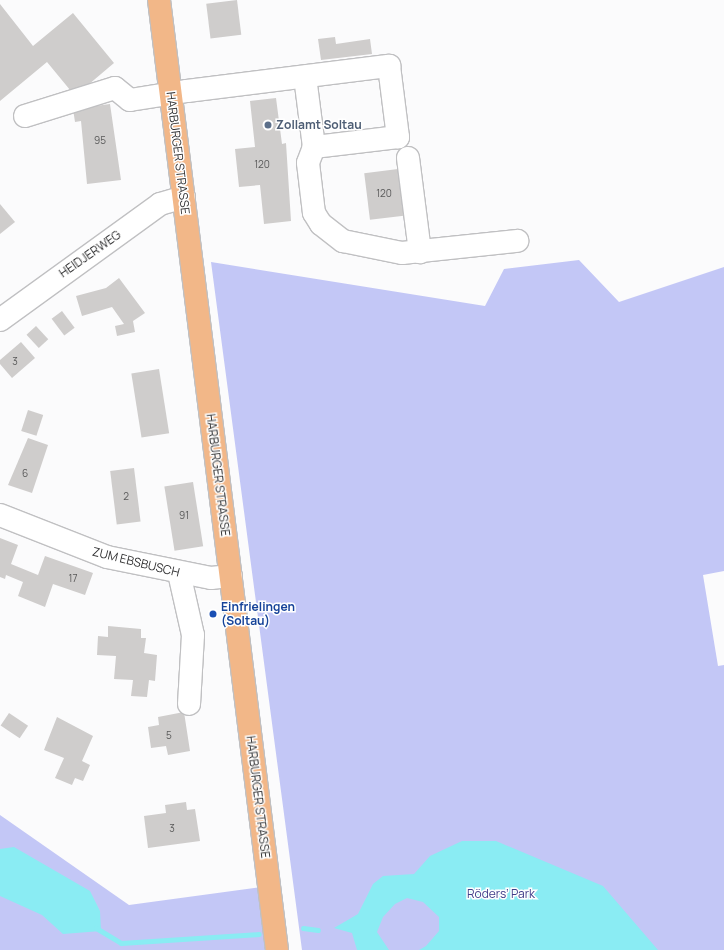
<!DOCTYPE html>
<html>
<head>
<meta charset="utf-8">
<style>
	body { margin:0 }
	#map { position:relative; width:724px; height:950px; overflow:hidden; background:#fbfbfc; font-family:Manrope,sans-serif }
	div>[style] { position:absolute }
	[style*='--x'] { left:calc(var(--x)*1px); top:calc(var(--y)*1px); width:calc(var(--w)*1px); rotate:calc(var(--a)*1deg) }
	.green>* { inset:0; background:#c3c7f6 }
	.water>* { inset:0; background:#8aecf3 }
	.stream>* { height:5px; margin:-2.5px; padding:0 2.5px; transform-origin:2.5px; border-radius:2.5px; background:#8aecf3 }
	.building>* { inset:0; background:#cfcdcc; transform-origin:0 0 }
	.roads { filter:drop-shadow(1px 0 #c0c0c2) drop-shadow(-1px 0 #c0c0c2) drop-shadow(0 1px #c0c0c2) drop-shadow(0 -1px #c0c0c2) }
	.minor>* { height:22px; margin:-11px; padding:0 11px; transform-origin:11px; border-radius:11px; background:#fff }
	.major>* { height:22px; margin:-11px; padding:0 11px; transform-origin:11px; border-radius:11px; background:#f2b788 }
	.dots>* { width:11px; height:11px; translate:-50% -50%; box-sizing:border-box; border:2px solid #fff; border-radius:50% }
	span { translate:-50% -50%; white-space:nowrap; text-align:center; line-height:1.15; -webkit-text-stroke:3px #fff; paint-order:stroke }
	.number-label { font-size:10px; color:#595959 }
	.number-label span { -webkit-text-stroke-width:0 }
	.service-label { font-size:12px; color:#4e5e75; font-weight:700 }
	.left { translate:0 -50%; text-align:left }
	.street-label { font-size:12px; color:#323233 }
	.transit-label { font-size:12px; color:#164399; font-weight:700 }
	.park-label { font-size:12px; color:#403e89 }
</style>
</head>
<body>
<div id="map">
	<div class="green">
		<div style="clip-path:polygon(579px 260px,619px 302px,724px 267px,724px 571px,703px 575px,718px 666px,724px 665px,724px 950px,302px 950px,211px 262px,485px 306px,504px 269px)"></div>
		<div style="clip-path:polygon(0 815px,129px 905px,262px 887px,268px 950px,0 950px)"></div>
	</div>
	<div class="water">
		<div style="clip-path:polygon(462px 841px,496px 841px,603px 886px,658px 950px,419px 950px,426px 946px,439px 931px,439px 917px,423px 902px,407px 898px,395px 904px,383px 917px,377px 932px,389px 950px,357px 950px,352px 933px,334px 928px,358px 914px,373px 884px,383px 876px,414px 874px,430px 856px)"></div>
		<div style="clip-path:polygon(14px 847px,90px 891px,100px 911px,101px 931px,63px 934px,42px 915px,0 896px,0 849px)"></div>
	</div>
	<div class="stream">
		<div style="--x:96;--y:928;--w:29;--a:31"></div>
		<div style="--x:121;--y:943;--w:138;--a:-3.7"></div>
		<div style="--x:303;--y:928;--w:15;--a:8"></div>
	</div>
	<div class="building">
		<div style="left:237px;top:0;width:35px;height:31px;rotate:83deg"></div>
		<div style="clip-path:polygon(0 4px,33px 46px,73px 13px,114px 63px,75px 96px,47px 62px,0 101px)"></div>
		<div style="clip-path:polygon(335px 37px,336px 44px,370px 39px,372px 54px,321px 60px,318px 39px)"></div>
		<div style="clip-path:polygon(276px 98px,282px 144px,286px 143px,291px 221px,264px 224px,260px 185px,239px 187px,235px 149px,255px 147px,250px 101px)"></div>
		<div style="clip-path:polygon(110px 104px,121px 180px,87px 184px,81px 121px,75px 122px,73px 109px)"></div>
		<div style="left:398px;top:169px;width:47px;height:34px;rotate:83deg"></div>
		<div style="clip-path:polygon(0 204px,15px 222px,0 234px)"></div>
		<div style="clip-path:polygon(119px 278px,145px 313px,133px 321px,135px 332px,117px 336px,115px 326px,124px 324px,112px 307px,82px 316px,76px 296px,106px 288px)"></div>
		<div style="left:62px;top:311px;width:21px;height:13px;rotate:53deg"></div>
		<div style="left:36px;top:326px;width:18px;height:13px;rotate:47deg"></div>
		<div style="clip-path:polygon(21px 342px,35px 358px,12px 378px,0 364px,0 360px)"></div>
		<div style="left:159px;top:369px;width:65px;height:28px;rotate:81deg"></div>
		<div style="left:28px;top:410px;width:16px;height:22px;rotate:18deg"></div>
		<div style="clip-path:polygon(28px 438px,48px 445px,32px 493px,8px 485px)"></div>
		<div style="left:134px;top:468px;width:54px;height:24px;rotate:83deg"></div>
		<div style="left:193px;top:482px;width:65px;height:29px;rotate:81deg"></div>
		<div style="clip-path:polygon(0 538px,18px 545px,11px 564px,38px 575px,45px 556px,93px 573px,85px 595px,53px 584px,45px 607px,18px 596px,23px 582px,6px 575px,5px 579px,0 577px)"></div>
		<div style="clip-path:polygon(108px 626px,141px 629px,141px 638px,146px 638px,144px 653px,157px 655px,155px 681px,149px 680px,147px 697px,131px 696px,133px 680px,114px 679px,116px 656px,97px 655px,98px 636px,108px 637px)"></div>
		<div style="clip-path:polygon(184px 712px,190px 751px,168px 755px,166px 746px,151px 748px,148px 727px,159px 725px,158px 717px)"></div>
		<div style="left:9px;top:713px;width:23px;height:15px;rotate:34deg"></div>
		<div style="clip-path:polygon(57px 717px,93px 736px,82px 761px,90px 765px,83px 781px,75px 778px,72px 785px,55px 778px,64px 758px,44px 750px)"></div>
		<div style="clip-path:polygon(186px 802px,187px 810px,195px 809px,200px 841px,148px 848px,144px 816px,166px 813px,165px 805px)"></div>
	</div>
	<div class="roads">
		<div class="minor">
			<div style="--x:25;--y:116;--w:94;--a:-17.3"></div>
			<div style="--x:115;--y:88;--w:19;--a:39"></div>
			<div style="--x:130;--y:100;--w:58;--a:-9"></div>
			<div style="--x:187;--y:91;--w:204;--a:-7.1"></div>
			<div style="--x:389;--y:66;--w:72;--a:82.8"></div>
			<div style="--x:398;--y:137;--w:85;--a:173.2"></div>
			<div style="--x:314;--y:147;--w:71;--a:-97.3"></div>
			<div style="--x:314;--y:147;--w:17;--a:111"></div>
			<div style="--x:308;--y:163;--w:50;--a:83.2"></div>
			<div style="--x:314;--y:213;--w:13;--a:58"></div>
			<div style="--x:321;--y:224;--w:28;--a:38"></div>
			<div style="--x:343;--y:241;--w:60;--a:11.5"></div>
			<div style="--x:402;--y:253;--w:116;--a:-6"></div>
			<div style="--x:408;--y:158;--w:95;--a:82.7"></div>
			<div style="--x:0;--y:320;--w:198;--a:-35.9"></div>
			<div style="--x:160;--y:204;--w:25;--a:-16"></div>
			<div style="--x:0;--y:515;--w:115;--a:21.4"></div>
			<div style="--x:107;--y:557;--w:106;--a:11.4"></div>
			<div style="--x:211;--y:578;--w:20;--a:-6"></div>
			<div style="--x:179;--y:573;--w:64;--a:77.3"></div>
			<div style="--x:193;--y:635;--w:69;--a:93.3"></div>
		</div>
		<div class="major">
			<div style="--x:159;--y:0;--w:957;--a:82.92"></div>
		</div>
	</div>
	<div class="dots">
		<div style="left:268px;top:125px;background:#5c6f8a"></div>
		<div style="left:213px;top:614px;background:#1a4fb4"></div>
	</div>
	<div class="number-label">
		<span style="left:100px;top:141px">95</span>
		<span style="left:262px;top:165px">120</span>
		<span style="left:384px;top:194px">120</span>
		<span style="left:15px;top:362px">3</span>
		<span style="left:25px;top:474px">6</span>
		<span style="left:126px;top:497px">2</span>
		<span style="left:184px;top:516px">91</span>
		<span style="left:73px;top:579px">17</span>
		<span style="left:169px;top:736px">5</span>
		<span style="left:172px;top:829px">3</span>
	</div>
	<div class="service-label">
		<span class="left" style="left:276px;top:125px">Zollamt Soltau</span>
	</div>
	<div class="street-label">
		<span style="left:178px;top:153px;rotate:83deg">HARBURGER STRASSE</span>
		<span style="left:90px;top:254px;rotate:-35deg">HEIDJERWEG</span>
		<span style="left:218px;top:475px;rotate:83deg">HARBURGER STRASSE</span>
		<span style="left:136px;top:562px;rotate:14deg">ZUM EBSBUSCH</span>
		<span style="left:258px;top:797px;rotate:83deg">HARBURGER STRASSE</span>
	</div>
	<div class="transit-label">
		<span class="left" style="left:221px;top:614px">Einfrielingen<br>(Soltau)</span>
	</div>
	<div class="park-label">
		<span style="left:501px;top:894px">Röders’ Park</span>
	</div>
</div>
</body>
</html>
